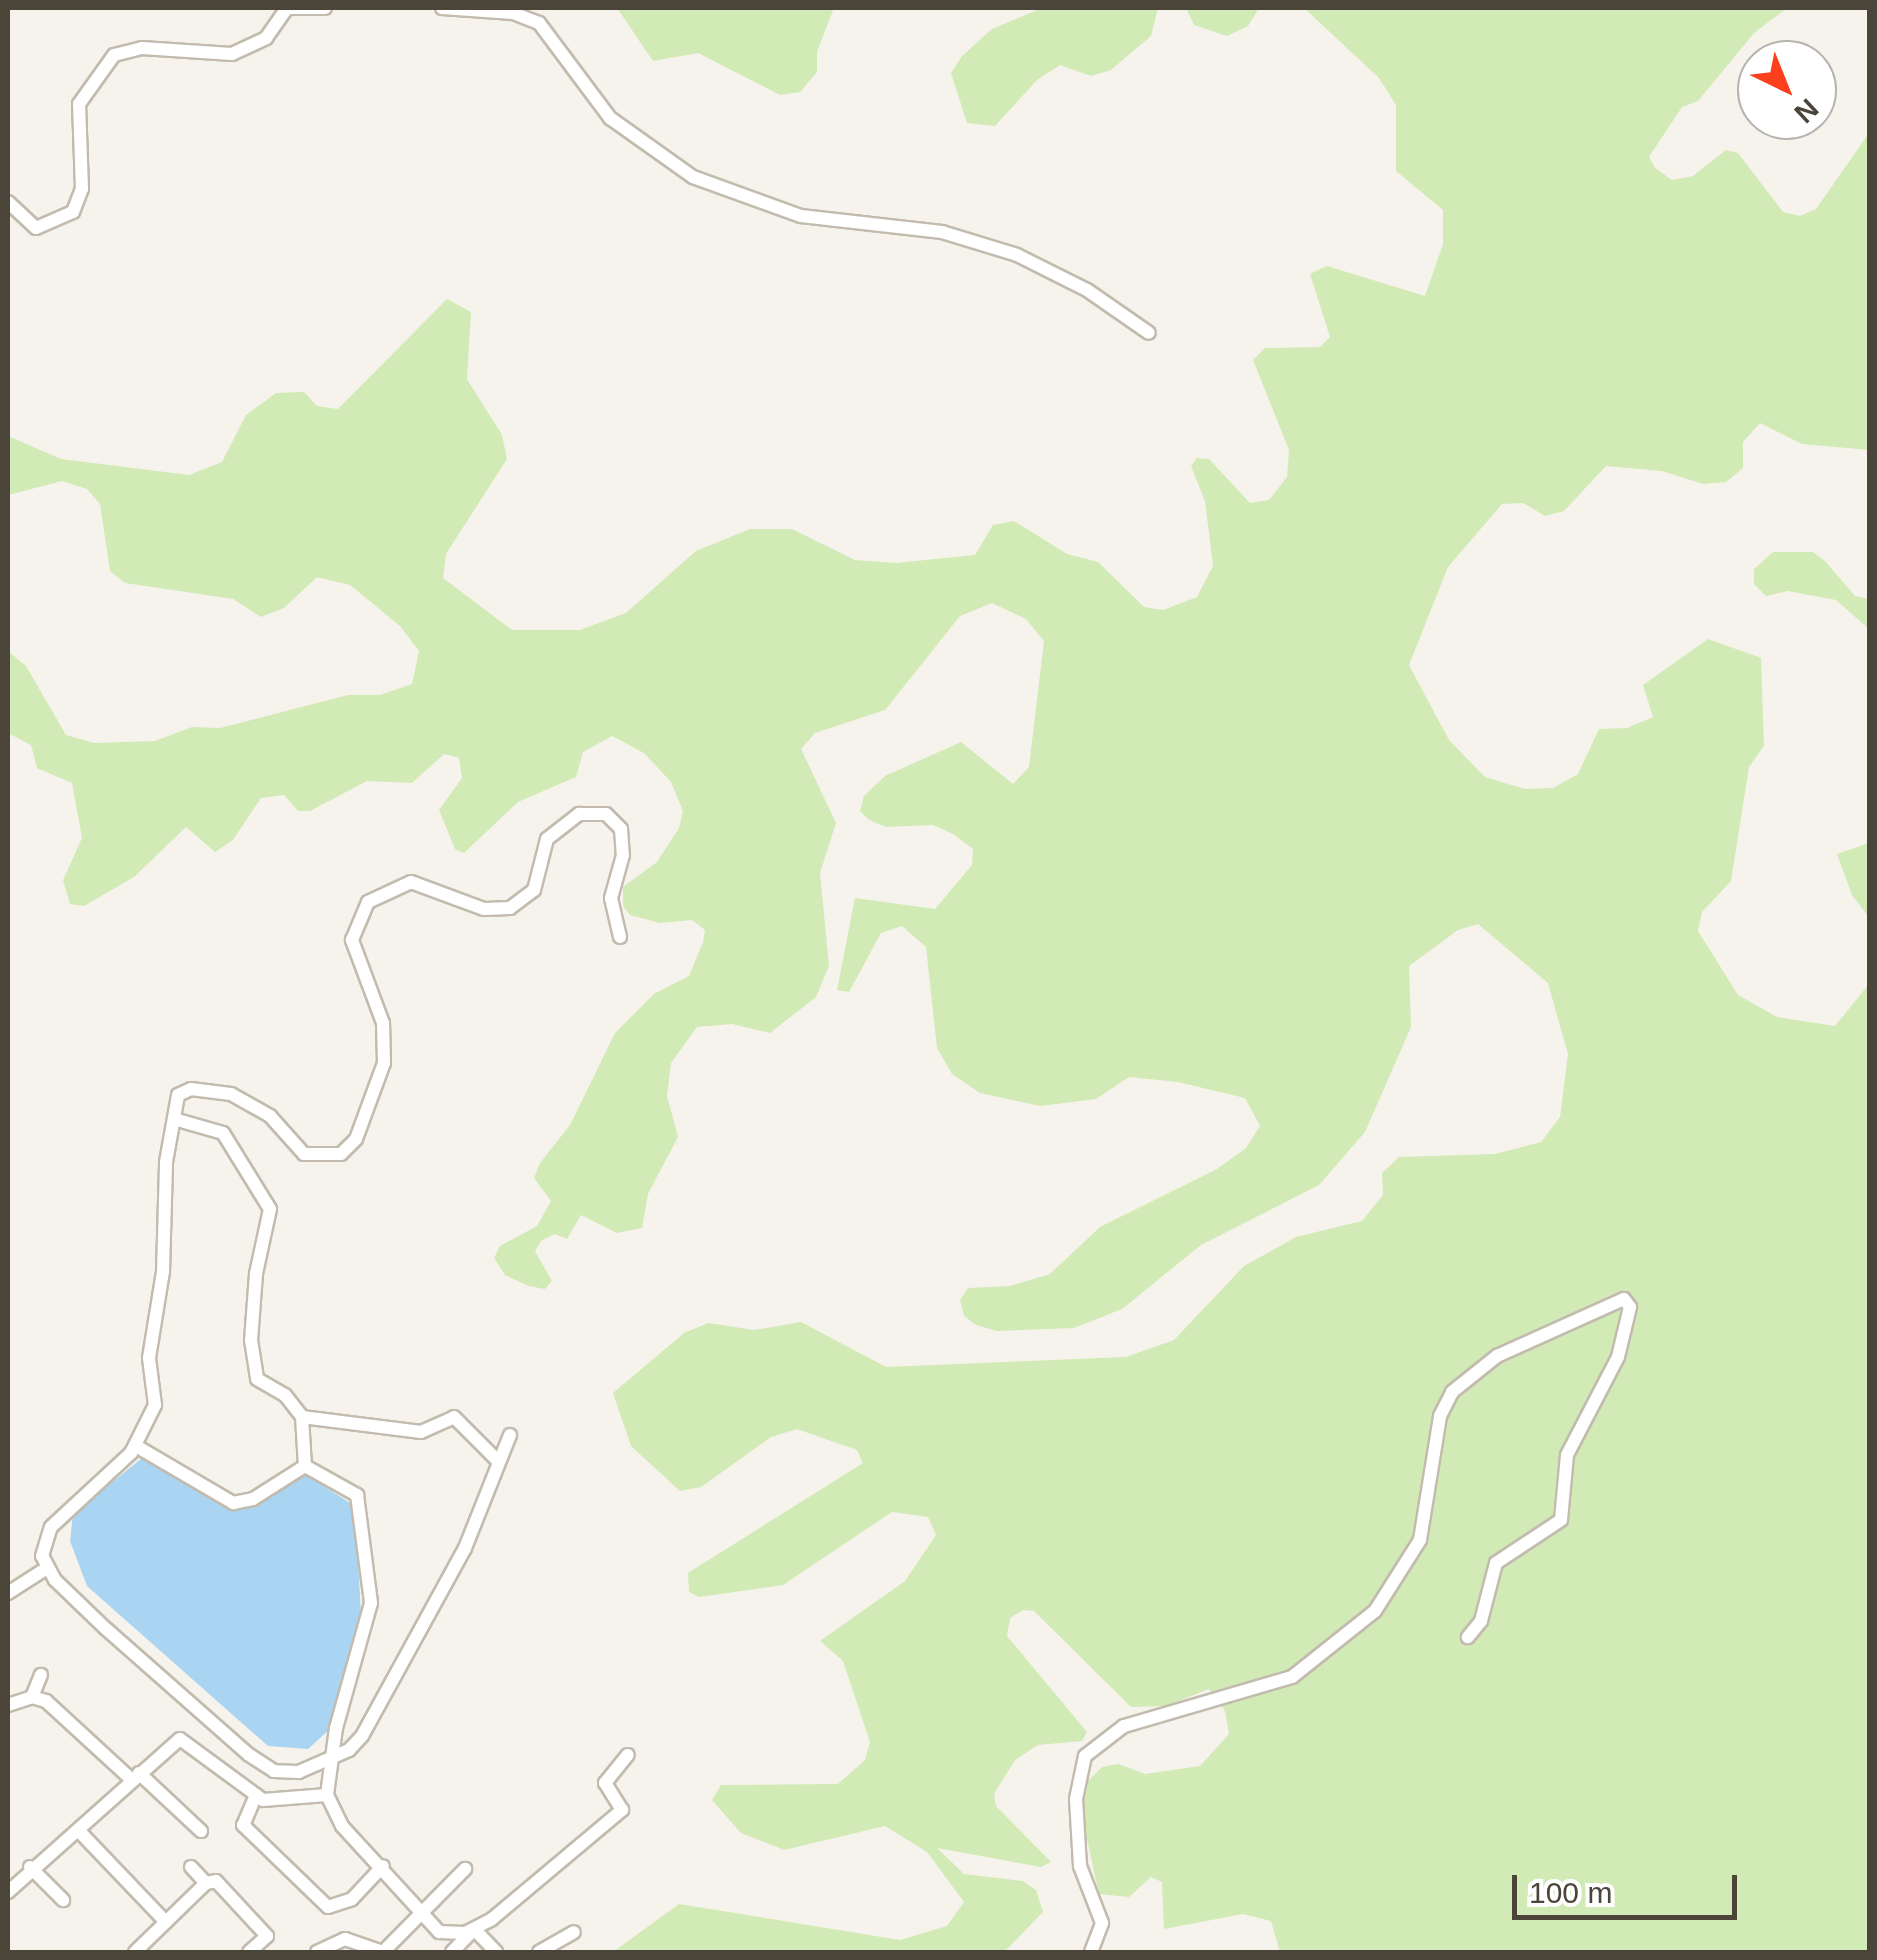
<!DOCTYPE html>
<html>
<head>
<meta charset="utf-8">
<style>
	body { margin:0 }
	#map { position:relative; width:1877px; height:1960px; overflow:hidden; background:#f6f3ec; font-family:Helvetica,sans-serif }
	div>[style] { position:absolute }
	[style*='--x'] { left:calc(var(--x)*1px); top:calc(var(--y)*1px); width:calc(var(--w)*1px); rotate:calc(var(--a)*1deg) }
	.green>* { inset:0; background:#d2eab5 }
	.water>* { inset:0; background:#a9d4f2 }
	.roads { filter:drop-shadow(2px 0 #c2bbae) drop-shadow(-2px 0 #c2bbae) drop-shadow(0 2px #c2bbae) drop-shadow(0 -2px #c2bbae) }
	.minor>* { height:12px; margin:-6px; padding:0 6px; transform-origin:6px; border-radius:6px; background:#fff }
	span { translate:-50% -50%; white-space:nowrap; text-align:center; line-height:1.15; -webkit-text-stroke:8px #fff; paint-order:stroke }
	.frame { position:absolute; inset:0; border:10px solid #4b4439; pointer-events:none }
	.north { position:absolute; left:1737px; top:40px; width:100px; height:100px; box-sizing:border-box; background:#fff; border:2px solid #b7b4b0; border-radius:50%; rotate:137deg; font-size:28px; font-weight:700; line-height:40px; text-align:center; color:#4b4439 }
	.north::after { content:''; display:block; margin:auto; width:35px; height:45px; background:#fc3f1d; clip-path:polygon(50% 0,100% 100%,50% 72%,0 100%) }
	.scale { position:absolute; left:1512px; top:1875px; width:225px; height:45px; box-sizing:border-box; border:5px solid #4b4439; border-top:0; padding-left:12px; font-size:30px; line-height:35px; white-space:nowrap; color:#4b4439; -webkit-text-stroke:8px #fff; paint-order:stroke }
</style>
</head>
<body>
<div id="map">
	<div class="green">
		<div style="clip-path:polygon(617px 8px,834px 8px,817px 52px,817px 72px,800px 92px,780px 95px,698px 53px,653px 61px)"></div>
		<div style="clip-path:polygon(1042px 8px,1158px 8px,1151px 36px,1111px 70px,1091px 76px,1060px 65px,1037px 80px,995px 126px,967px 123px,951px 73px,962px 56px,992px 29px)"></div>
		<div style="clip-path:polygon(1186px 8px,1259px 8px,1248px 26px,1227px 36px,1194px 25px)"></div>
		<div style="clip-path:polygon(1304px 8px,1787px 8px,1754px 33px,1698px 101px,1682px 107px,1649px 157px,1655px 168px,1672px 180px,1693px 176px,1726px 150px,1738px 153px,1783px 212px,1800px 216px,1816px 209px,1869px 133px,1869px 450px,1802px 444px,1760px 423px,1743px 442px,1743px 468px,1726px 482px,1703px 484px,1662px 471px,1606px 466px,1564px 511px,1545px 516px,1523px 503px,1502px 504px,1448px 567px,1409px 665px,1449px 740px,1485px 777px,1525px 789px,1553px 788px,1578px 774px,1599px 729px,1627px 728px,1653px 717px,1643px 685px,1708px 639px,1761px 658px,1764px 746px,1749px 767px,1731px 881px,1702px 912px,1698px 931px,1738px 995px,1777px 1017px,1835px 1026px,1869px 984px,1869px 1952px,1280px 1952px,1271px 1921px,1243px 1914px,1164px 1929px,1162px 1882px,1151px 1877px,1129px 1897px,1099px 1894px,1082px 1816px,1088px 1781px,1102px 1767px,1118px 1764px,1145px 1774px,1200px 1766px,1229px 1734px,1225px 1711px,1209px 1689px,1166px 1706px,1131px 1707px,1034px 1611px,1023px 1610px,1010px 1618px,1007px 1636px,1087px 1732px,1082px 1741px,1038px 1745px,1015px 1760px,994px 1794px,996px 1806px,1051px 1862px,1041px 1867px,937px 1848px,964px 1874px,1023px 1881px,1036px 1890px,1043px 1912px,1004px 1952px,613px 1952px,679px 1904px,900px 1940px,947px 1926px,964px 1902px,927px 1852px,885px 1826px,784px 1850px,741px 1833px,712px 1800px,721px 1785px,838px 1784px,865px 1760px,870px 1742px,843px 1661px,820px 1641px,905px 1581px,936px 1535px,928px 1517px,892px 1512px,783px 1585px,699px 1597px,689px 1592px,688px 1573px,863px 1463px,857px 1450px,797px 1429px,771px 1437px,701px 1487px,680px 1491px,631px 1446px,613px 1393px,684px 1333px,708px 1323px,754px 1330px,801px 1322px,886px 1367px,1126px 1357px,1174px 1340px,1244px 1266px,1296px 1237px,1362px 1221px,1383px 1195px,1382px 1173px,1399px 1157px,1495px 1154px,1541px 1142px,1560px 1117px,1568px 1054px,1548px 983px,1478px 924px,1458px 930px,1409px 966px,1411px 1027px,1365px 1132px,1319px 1185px,1201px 1245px,1122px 1309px,1074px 1328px,997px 1331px,976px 1325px,964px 1316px,960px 1300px,968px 1288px,1010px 1286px,1050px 1274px,1100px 1227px,1217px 1169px,1246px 1148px,1260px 1126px,1245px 1098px,1178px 1082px,1129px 1077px,1096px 1099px,1040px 1106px,980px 1093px,952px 1074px,937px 1048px,926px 947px,902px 926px,881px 933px,849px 992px,837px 990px,855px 898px,935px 909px,972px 865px,973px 849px,953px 834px,933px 825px,886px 827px,869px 820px,860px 811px,864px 796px,885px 776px,961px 742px,1013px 784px,1029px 767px,1044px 641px,1026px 619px,992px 603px,960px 616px,885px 710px,815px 733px,801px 749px,836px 823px,820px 873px,829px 966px,816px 997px,770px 1033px,732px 1024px,697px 1027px,671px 1063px,667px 1096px,678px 1137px,648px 1194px,642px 1228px,617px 1233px,581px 1215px,567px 1239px,555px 1234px,542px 1240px,535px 1251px,552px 1281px,545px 1289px,529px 1286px,505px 1275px,494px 1258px,500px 1246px,537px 1226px,551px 1201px,534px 1178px,540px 1163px,570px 1125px,615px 1033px,654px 994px,689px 976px,703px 942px,705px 930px,692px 920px,660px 923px,630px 915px,623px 906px,623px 887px,657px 862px,679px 828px,683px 811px,671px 782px,644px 753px,612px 736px,583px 752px,576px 777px,518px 802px,464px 853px,455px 849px,439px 810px,462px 778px,459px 758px,444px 754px,412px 783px,367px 781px,310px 811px,298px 811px,284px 795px,261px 798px,233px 840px,215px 852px,186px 827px,134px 877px,84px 906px,70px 904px,63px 880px,82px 838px,72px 783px,37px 768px,31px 745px,8px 733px,8px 651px,26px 666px,66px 735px,94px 743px,155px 741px,192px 727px,220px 728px,348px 695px,380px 695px,412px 684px,419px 651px,400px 626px,350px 585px,317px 577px,284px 608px,261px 617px,233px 599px,125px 583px,110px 571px,100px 504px,87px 489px,62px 481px,8px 495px,8px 436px,61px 459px,189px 475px,222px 462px,246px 415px,276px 393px,304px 392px,317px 406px,338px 409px,447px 299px,471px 312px,467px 379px,502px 435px,507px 459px,446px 554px,443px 578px,512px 630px,580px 630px,626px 613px,696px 551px,750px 529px,792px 529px,855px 560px,896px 563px,975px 555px,993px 525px,1014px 521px,1067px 554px,1098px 562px,1144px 607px,1163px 610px,1197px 597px,1213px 566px,1205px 501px,1191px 466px,1197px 458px,1209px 459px,1250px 503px,1269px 500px,1287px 477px,1289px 450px,1253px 360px,1265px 348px,1320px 347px,1330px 337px,1310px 274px,1327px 266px,1425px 296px,1443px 244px,1443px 210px,1396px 171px,1396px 105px,1379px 78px)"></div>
		<div style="clip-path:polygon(1773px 552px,1813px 552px,1825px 561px,1855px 596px,1869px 599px,1869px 629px,1836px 600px,1788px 591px,1766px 596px,1754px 584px,1754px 569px)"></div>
		<div style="clip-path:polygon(1869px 843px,1870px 843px,1869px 917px,1852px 895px,1837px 854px)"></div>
	</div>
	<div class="water">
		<div style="clip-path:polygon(142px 1458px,233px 1509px,252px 1506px,306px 1475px,355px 1506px,361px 1614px,329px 1730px,308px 1749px,268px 1746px,87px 1586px,70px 1541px,73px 1514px)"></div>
	</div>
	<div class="roads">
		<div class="minor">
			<div style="--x:290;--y:8;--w:35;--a:0"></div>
			<div style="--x:442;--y:8;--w:71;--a:4"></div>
			<div style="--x:513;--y:13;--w:28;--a:21"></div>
			<div style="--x:539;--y:23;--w:119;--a:53.2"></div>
			<div style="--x:610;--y:118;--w:102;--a:35.4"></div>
			<div style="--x:693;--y:177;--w:115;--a:19.9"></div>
			<div style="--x:801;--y:216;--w:142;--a:6.5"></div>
			<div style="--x:942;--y:232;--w:78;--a:17"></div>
			<div style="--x:1017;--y:255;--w:78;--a:26.6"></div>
			<div style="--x:1087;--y:290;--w:75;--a:34.7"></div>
			<div style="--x:8;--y:202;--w:38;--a:43"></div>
			<div style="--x:36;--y:228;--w:40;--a:-23.4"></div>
			<div style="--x:73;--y:212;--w:25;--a:-69"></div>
			<div style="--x:82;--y:189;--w:85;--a:-92"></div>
			<div style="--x:79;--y:104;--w:60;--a:-54.5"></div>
			<div style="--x:114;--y:55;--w:29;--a:-14"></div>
			<div style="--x:142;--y:48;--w:90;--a:3.8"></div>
			<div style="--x:232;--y:54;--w:38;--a:-25"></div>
			<div style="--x:266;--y:38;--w:37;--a:-55"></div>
			<div style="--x:174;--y:1119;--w:51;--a:15.9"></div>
			<div style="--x:223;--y:1133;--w:89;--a:58.3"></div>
			<div style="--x:270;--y:1209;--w:66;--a:102.2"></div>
			<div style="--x:256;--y:1274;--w:66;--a:94.3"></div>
			<div style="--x:251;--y:1340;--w:39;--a:81"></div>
			<div style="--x:257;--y:1379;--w:32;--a:30"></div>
			<div style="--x:285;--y:1395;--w:28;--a:52"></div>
			<div style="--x:302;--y:1417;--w:120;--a:7.2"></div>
			<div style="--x:421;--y:1432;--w:36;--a:-24"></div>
			<div style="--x:454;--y:1417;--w:61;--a:45"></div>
			<div style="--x:302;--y:1417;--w:49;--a:86.5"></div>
			<div style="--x:510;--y:1435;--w:122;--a:111.7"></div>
			<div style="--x:465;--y:1548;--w:214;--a:118.7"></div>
			<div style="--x:362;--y:1736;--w:19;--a:133"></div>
			<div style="--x:349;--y:1750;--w:55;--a:156.3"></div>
			<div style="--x:299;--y:1772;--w:25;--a:-178"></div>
			<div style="--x:274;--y:1771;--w:31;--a:-147"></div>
			<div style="--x:248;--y:1754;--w:189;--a:-138.6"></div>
			<div style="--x:106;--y:1629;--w:71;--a:-136.1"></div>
			<div style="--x:55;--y:1580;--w:27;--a:-118"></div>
			<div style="--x:42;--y:1556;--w:30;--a:-73"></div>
			<div style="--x:51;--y:1527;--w:109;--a:-42.8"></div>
			<div style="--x:131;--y:1453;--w:54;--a:-63.4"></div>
			<div style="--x:155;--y:1405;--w:47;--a:-97.3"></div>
			<div style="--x:149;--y:1358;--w:87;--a:-80.8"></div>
			<div style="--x:163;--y:1272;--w:110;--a:-88.4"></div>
			<div style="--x:166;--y:1162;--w:68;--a:-79.8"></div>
			<div style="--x:178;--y:1095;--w:14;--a:-25"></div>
			<div style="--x:191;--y:1089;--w:40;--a:7.1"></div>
			<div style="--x:231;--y:1094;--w:45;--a:29.4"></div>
			<div style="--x:270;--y:1116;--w:51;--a:48.2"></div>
			<div style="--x:304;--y:1154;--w:37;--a:0"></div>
			<div style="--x:341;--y:1154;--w:21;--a:-45"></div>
			<div style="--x:356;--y:1139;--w:81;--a:-69.8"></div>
			<div style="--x:384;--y:1063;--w:40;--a:-91.4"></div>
			<div style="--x:383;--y:1023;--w:89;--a:-110.5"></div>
			<div style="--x:352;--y:940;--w:41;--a:-67.2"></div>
			<div style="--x:368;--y:902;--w:47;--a:-24.9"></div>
			<div style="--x:411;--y:882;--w:78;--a:20.3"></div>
			<div style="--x:484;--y:909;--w:26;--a:-2"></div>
			<div style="--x:510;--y:908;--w:30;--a:-37"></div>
			<div style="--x:534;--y:890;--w:53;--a:-75.7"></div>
			<div style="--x:547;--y:839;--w:41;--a:-38"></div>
			<div style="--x:579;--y:814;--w:27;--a:0"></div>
			<div style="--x:606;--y:814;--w:21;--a:45"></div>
			<div style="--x:621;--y:829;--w:26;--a:86"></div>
			<div style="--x:623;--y:855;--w:45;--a:105.6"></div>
			<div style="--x:611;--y:898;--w:40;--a:77"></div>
			<div style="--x:136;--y:1446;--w:113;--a:30.4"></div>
			<div style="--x:233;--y:1503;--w:20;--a:-11"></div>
			<div style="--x:253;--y:1499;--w:62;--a:-32.4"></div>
			<div style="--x:305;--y:1466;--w:60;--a:29.1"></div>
			<div style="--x:357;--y:1495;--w:109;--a:82.6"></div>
			<div style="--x:371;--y:1603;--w:130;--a:105.6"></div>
			<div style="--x:336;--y:1728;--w:68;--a:97.7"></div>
			<div style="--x:327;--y:1795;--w:34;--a:64"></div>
			<div style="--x:342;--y:1826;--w:144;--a:47.5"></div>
			<div style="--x:439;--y:1932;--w:26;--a:2"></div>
			<div style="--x:465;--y:1933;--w:30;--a:-27"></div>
			<div style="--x:492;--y:1919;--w:170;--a:-40"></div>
			<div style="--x:622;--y:1810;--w:32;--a:-122"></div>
			<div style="--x:605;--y:1783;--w:36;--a:-51"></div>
			<div style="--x:8;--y:1593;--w:46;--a:-32.7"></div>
			<div style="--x:32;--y:1697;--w:24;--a:-68"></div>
			<div style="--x:8;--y:1705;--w:25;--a:-18"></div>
			<div style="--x:32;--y:1697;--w:15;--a:16"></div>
			<div style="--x:46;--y:1701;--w:117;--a:42.6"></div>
			<div style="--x:139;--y:1773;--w:85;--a:43.1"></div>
			<div style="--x:256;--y:1795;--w:33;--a:113"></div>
			<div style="--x:243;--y:1825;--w:118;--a:44"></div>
			<div style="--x:328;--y:1907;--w:25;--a:-18"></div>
			<div style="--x:352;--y:1899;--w:45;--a:-46.8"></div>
			<div style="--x:78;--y:1830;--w:127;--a:46.3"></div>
			<div style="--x:30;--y:1867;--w:47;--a:45"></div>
			<div style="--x:191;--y:1867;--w:22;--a:47"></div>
			<div style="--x:8;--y:1892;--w:230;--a:-41.7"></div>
			<div style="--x:180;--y:1739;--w:103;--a:36.3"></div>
			<div style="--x:263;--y:1800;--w:64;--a:-4.5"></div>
			<div style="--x:135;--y:1952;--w:99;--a:-44.2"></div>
			<div style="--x:206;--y:1883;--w:10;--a:-11"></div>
			<div style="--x:216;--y:1881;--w:75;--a:47.2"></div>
			<div style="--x:267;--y:1936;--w:24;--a:138"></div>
			<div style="--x:317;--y:1952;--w:31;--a:-25"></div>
			<div style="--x:345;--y:1939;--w:39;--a:19"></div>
			<div style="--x:383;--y:1952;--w:117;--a:-45.3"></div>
			<div style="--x:452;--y:1952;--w:32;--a:-46"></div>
			<div style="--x:474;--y:1929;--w:32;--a:46"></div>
			<div style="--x:539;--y:1952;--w:40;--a:-29.7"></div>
			<div style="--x:1091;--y:1952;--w:31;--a:-69"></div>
			<div style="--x:1102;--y:1923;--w:61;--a:-111.1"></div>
			<div style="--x:1080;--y:1866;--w:67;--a:-93.4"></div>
			<div style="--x:1076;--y:1799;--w:44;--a:-78.2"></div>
			<div style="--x:1085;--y:1756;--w:49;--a:-37.6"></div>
			<div style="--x:1124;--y:1726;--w:175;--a:-16.3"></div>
			<div style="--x:1292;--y:1677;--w:106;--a:-38.5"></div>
			<div style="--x:1375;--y:1611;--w:84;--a:-57.6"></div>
			<div style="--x:1420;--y:1540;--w:126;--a:-80.8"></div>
			<div style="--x:1440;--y:1416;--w:27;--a:-63"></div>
			<div style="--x:1452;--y:1392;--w:58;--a:-38.7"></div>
			<div style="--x:1497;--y:1356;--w:139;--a:-24.2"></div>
			<div style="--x:1624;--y:1299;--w:10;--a:53"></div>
			<div style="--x:1630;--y:1307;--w:51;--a:103.5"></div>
			<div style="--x:1618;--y:1357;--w:110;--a:117.5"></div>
			<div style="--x:1567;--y:1455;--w:65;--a:95.3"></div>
			<div style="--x:1561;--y:1520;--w:78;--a:146.5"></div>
			<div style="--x:1496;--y:1563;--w:60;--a:104.5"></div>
			<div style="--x:1481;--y:1621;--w:21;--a:129"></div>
		</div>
	</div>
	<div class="frame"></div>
	<div class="north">N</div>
	<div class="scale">100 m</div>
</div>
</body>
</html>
